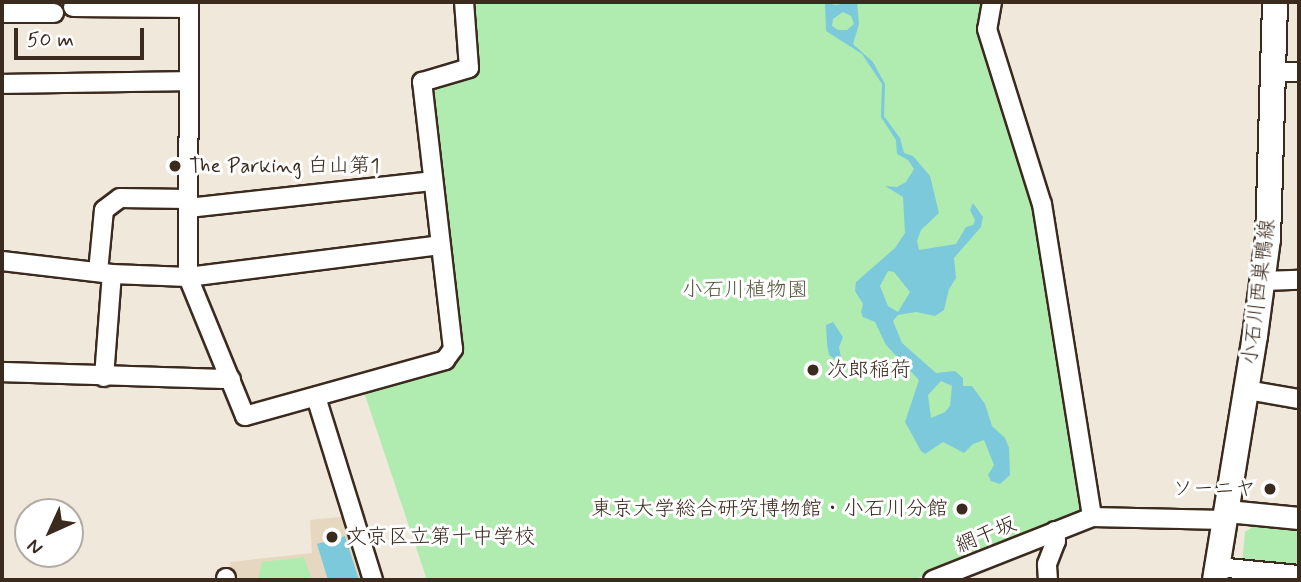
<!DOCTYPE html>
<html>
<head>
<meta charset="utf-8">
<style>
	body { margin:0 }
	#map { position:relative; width:1301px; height:582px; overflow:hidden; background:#f0e8da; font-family:Mynerve,"Klee One",sans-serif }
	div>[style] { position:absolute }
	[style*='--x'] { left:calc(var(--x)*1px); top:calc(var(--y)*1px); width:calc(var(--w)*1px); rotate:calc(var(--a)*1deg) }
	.built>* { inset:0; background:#e6d8c0 }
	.green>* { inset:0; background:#b0ebb0 }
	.water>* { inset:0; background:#7dc9dc }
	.roads { filter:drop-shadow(2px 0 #3b2a1e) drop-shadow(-2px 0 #3b2a1e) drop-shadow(0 2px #3b2a1e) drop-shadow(0 -2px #3b2a1e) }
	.minor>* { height:18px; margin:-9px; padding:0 9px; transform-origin:9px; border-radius:9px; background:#fff }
	.tertiary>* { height:21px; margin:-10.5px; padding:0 10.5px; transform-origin:10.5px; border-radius:10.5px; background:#fff }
	.secondary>* { height:24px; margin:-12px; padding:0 12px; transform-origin:12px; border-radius:12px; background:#fff }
	.dots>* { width:19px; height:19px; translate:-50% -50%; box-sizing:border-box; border:4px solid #fff; border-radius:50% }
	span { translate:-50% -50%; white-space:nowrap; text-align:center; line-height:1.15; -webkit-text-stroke:6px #fff; paint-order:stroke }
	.poi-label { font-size:21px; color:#3b2a1e }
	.left { translate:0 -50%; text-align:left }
	.right { translate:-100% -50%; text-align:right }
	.park-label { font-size:21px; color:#585a42 }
	.street-label { font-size:21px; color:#3b2a1e }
	.frame { position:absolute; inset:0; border:4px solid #3b2a1e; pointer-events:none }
	.north { position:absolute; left:14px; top:498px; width:70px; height:70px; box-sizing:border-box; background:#fff; border:2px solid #b1aaa5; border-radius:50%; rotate:225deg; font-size:19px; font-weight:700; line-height:28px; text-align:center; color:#3b2a1e }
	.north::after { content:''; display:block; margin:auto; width:24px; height:32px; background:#3b2a1e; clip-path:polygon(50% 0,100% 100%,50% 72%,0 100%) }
	.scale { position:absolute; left:14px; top:28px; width:130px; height:32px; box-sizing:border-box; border:4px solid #3b2a1e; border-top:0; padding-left:9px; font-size:21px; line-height:24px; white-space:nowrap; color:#3b2a1e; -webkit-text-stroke:5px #fff; paint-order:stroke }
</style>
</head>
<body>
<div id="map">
	<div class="built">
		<div style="clip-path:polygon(340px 517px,347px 521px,366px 580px,232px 580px,230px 562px,312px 553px,310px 520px)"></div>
	</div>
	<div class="green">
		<div style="clip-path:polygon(469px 2px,982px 2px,977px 24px,993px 84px,1035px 196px,1086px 509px,970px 554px,914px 580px,427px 580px,364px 392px,446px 366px,427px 84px,473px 71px)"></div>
		<div style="clip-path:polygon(1260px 522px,1299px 526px,1299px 570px,1242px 564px,1245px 532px)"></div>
		<div style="clip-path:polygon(304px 557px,312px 580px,258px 580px,262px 562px)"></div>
	</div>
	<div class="water">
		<div style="clip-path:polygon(evenodd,825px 2px,835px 5px,857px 2px,859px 24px,853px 44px,873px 62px,885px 84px,884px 116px,900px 138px,904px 153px,913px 156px,930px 176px,939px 213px,921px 230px,917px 241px,919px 250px,956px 244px,966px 227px,973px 225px,975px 220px,970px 210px,973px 203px,983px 217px,981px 227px,954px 258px,956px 278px,949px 289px,944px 310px,935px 316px,916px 312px,898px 315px,893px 321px,902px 343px,936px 373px,955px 371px,963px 378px,963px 386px,972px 386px,985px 404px,992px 426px,1005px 438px,1009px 448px,1010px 475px,1000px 484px,991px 481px,988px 475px,994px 465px,984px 440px,973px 444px,964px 453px,943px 442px,925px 454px,921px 451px,905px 422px,919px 380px,886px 345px,875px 322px,863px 317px,861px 312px,863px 304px,855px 291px,856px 282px,895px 248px,905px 233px,903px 197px,885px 186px,897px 187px,906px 182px,914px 169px,908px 160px,897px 154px,896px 140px,881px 117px,882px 84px,862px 54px,826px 31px,825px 2px,843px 12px,851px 16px,854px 24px,847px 30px,838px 30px,832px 26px,833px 19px,843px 12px,825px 2px,888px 271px,894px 272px,910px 292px,898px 312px,888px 306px,880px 286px,888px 271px,825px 2px,941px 381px,952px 386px,950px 406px,945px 412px,931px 418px,928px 395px,941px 381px)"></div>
		<div style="clip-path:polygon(833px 322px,843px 337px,839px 347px,841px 357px,836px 360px,829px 355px,827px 343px,826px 325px)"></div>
		<div style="clip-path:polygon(345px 536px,359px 580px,328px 580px,317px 544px)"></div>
	</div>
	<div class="roads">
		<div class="minor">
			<div style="--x:189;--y:2;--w:275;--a:90.2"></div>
			<div style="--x:188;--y:277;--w:150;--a:67.7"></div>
			<div style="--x:245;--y:416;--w:208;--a:-15.6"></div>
			<div style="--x:445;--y:360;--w:14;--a:-54"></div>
			<div style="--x:453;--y:349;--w:269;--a:-96.6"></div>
			<div style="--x:422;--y:82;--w:49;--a:-16.6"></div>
			<div style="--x:469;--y:68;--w:66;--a:-94.3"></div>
			<div style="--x:992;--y:2;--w:27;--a:100"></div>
			<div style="--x:987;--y:29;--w:183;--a:72.6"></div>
			<div style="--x:1042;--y:204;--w:317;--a:80.9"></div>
			<div style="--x:73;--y:7;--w:116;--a:0.5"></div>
			<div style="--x:2;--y:13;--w:52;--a:0"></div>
			<div style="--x:1274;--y:72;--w:25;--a:0"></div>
			<div style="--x:2;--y:84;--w:185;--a:-0.9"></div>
			<div style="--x:188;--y:208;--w:245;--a:-6.3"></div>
			<div style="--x:2;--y:261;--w:111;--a:6.7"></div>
			<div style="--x:112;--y:274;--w:76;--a:2.3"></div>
			<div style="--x:188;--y:277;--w:254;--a:-7.2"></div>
			<div style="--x:98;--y:272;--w:62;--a:-84.5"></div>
			<div style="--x:104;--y:210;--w:20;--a:-37"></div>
			<div style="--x:120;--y:198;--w:68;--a:0.8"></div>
			<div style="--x:1263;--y:281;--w:36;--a:-2"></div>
			<div style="--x:2;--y:372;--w:229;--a:1.8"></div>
			<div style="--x:104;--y:377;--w:103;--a:-85.6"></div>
			<div style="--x:1247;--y:390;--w:53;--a:9.8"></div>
			<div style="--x:316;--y:397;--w:192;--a:72.7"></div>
			<div style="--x:1217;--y:567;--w:82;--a:5.6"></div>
			<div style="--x:226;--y:578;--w:2;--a:90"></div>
			<div style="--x:933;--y:580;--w:171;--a:-21.6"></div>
			<div style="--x:1092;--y:517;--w:133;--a:1.3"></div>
			<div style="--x:1048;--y:580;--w:16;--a:-94"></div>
			<div style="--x:1047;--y:564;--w:25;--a:-69"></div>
			<div style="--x:1056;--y:541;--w:10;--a:-96"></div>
		</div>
		<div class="tertiary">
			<div style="--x:1227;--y:511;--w:72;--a:5.6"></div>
		</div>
		<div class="secondary">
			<div style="--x:1215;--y:580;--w:247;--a:-80.7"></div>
			<div style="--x:1255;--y:336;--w:98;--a:-82.4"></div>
			<div style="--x:1268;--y:239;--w:237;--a:-88.3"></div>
		</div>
	</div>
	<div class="dots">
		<div style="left:175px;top:166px;background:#3b2a1e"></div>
		<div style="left:813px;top:370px;background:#3b2a1e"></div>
		<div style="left:1270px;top:489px;background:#3b2a1e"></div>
		<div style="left:962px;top:509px;background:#3b2a1e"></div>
		<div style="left:332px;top:537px;background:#3b2a1e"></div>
	</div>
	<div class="poi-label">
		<span class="left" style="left:189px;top:166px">The Parking 白山第1</span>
		<span class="left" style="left:827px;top:370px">次郎稲荷</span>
		<span class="right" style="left:1256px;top:489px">ソーニヤ</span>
		<span class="right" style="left:948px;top:509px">東京大学総合研究博物館・小石川分館</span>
		<span class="left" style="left:346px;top:537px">文京区立第十中学校</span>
	</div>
	<div class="park-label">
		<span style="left:745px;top:290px">小石川植物園</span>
	</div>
	<div class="street-label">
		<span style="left:1259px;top:292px;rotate:-83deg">小石川西巣鴨線</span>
		<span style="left:986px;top:535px;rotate:-22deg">網干坂</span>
	</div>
	<div class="frame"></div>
	<div class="north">N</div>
	<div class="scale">50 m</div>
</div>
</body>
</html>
